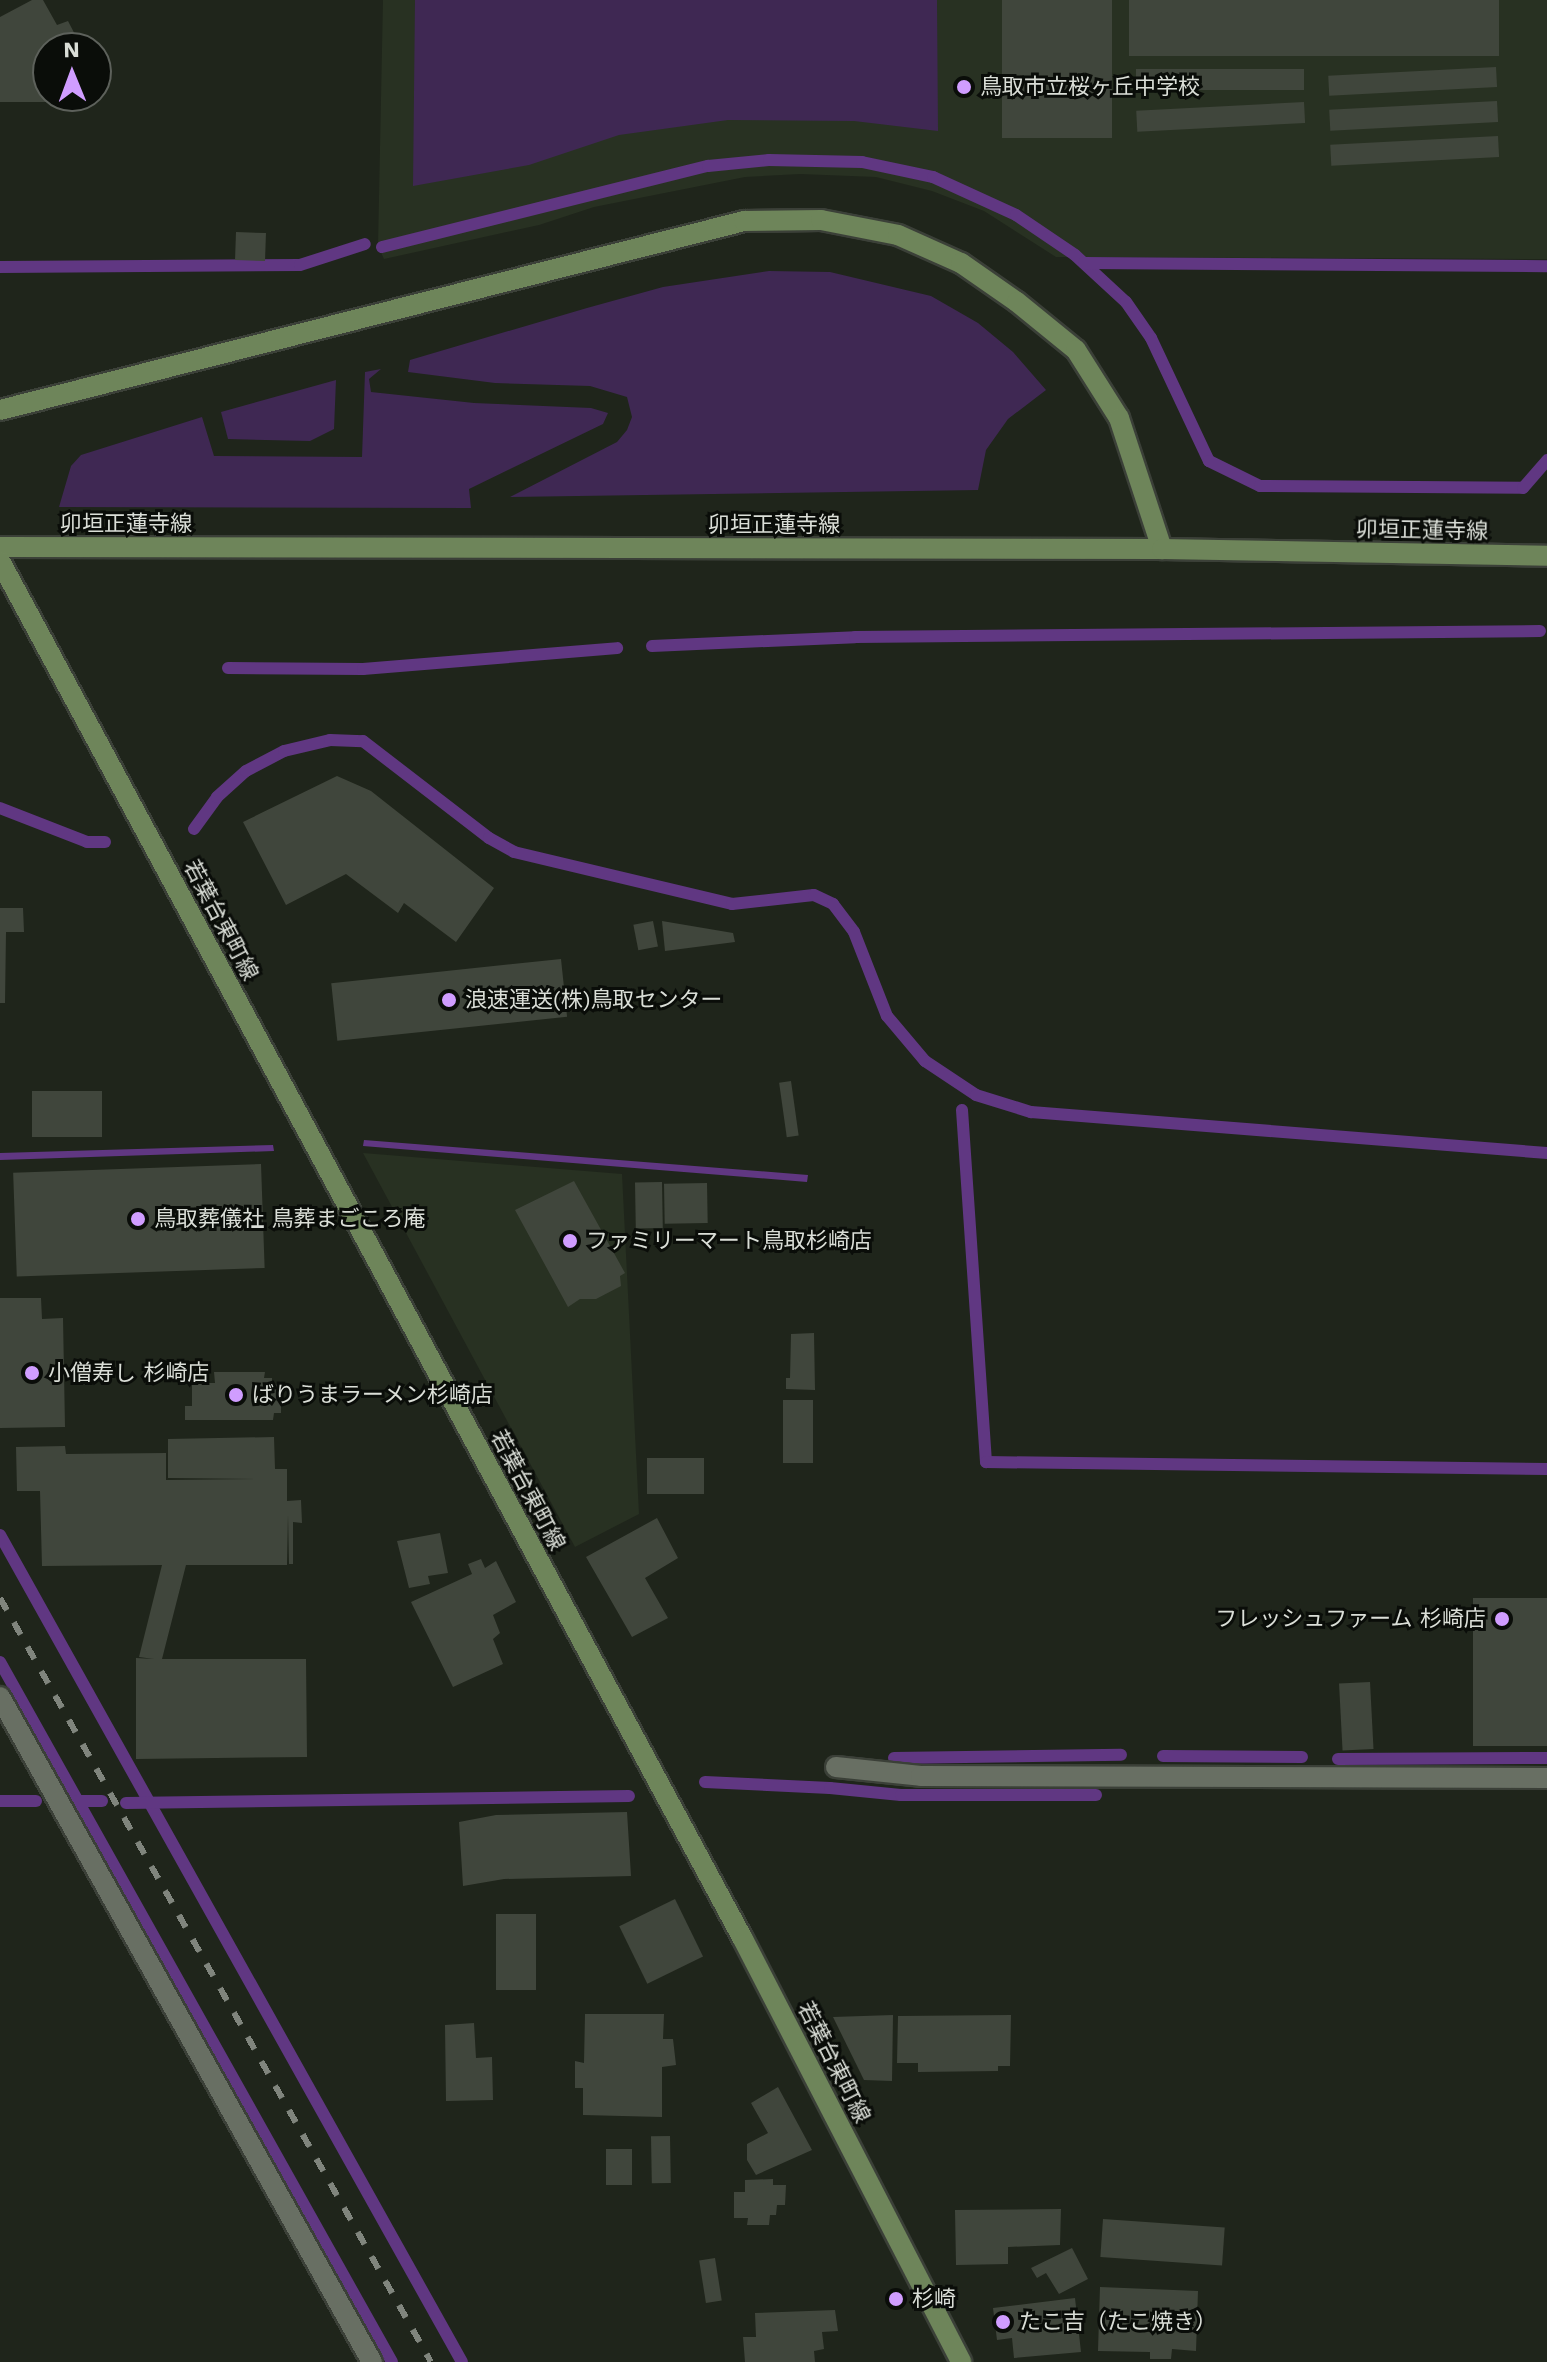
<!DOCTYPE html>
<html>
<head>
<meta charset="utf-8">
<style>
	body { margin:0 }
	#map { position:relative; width:1547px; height:2362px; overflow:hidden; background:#1f251b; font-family:"Work Sans","Noto Sans JP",sans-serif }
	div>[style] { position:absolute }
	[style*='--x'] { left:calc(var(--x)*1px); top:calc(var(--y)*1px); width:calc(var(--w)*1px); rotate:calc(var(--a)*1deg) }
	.built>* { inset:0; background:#283122 }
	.green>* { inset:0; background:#3f2853 }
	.water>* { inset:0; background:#603782 }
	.stream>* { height:12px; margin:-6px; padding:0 6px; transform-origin:6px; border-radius:6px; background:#603782 }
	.building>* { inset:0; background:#40463c; transform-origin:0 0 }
	.roads { filter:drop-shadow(2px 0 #3b4038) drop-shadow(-2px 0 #3b4038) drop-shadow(0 2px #3b4038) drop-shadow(0 -2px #3b4038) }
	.minor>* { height:20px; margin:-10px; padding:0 10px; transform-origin:10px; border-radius:10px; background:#686f63 }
	.secondary>* { height:20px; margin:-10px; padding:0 10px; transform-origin:10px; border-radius:10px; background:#6e855a }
	.rail>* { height:6px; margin-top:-3px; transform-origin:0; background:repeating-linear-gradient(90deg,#80857d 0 14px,transparent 0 28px) }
	.dots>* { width:22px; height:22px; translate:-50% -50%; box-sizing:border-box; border:4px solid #0a0d09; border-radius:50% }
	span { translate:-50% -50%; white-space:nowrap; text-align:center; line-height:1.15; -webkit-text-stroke:6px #0a0d09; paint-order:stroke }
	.poi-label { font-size:22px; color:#daded7 }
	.left { translate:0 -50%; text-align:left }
	.right { translate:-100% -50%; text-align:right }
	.street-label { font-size:22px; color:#daded7 }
	.north { position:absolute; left:32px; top:32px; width:80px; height:80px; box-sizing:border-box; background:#0a0d09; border:2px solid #5d615b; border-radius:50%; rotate:359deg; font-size:22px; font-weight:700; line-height:32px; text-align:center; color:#daded7 }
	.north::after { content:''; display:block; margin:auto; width:28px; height:36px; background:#d09dff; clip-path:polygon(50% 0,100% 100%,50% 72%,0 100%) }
</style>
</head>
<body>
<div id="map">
	<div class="built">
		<div style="clip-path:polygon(383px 0,1547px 0,1547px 259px,1056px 257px,984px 211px,932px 191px,876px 177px,800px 174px,745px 177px,594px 207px,539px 225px,384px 259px,378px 246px)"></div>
		<div style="clip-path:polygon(363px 1153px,622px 1174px,639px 1514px,575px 1547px)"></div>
	</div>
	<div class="green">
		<div style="clip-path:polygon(415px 0,937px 0,938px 131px,854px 121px,728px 120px,619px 135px,529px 165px,413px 186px)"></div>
		<div style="clip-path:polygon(769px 271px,830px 272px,931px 296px,978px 323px,1013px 352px,1046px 390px,1008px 419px,986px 450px,978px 490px,510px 497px,617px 442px,627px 430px,632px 417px,627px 397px,590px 386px,495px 383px,408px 372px,410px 360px,587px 308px,663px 287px)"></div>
		<div style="clip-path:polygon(381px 369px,369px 379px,371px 392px,474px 403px,591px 408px,608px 413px,603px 424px,469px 489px,471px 508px,59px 507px,71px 466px,81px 455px,202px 417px,214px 456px,362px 457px,365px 372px)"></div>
		<div style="clip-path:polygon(336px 380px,334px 429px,310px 441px,228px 439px,221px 412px)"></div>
	</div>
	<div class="water">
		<div style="clip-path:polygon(364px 1140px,808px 1175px,807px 1182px,363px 1146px)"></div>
		<div style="clip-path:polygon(273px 1145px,274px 1151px,0 1160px,0 1153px)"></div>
	</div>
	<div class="stream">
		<div style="--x:382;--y:247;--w:336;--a:-14"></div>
		<div style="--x:708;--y:166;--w:61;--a:-5.6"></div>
		<div style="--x:769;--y:160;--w:93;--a:1.2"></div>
		<div style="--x:862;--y:162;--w:73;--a:11.9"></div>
		<div style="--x:933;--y:177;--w:91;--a:24.6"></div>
		<div style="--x:1016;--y:215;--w:71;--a:34.1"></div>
		<div style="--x:1075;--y:255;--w:69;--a:42.7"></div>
		<div style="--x:1126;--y:302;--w:44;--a:55.2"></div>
		<div style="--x:1151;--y:338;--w:136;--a:64.8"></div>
		<div style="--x:1209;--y:461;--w:57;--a:26.1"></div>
		<div style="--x:1260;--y:486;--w:263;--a:0.4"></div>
		<div style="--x:1523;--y:488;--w:37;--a:-49"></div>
		<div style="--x:1084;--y:263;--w:463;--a:0.4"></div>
		<div style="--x:0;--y:267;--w:300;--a:-0.4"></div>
		<div style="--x:300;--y:265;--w:68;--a:-17.9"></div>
		<div style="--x:652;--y:646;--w:203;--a:-2.5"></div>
		<div style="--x:855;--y:637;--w:685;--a:-0.5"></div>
		<div style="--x:228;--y:668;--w:135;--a:0.4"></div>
		<div style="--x:363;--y:669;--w:255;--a:-4.7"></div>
		<div style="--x:0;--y:808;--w:93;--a:21.3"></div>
		<div style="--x:87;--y:842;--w:18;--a:0"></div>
		<div style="--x:194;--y:829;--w:39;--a:-54"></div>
		<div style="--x:217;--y:797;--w:39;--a:-42"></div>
		<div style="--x:246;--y:771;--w:43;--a:-27.8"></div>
		<div style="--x:284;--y:751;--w:47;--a:-13.4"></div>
		<div style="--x:330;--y:740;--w:33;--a:2"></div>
		<div style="--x:363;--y:741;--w:159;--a:37.6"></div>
		<div style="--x:489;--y:838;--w:29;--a:29"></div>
		<div style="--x:514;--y:852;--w:224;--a:13.4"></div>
		<div style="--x:732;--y:904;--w:82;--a:-6.3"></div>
		<div style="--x:814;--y:895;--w:21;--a:25"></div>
		<div style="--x:833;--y:904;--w:35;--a:53"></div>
		<div style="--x:854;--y:932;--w:90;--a:68.6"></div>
		<div style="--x:887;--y:1016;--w:59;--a:49.8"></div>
		<div style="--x:925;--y:1061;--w:61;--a:33.7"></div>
		<div style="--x:976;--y:1095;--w:58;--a:17.2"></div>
		<div style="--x:1031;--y:1112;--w:518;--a:4.54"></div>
		<div style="--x:962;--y:1110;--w:353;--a:86.1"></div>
		<div style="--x:986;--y:1462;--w:561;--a:0.71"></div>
		<div style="--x:0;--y:1535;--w:947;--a:60.81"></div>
		<div style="--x:0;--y:1662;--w:802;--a:60.75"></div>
		<div style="--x:1163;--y:1756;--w:139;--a:0.4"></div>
		<div style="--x:894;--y:1758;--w:227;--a:-0.8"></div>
		<div style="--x:1338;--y:1759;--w:209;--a:-0.3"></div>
		<div style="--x:705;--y:1782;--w:125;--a:2.7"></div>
		<div style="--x:830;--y:1788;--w:71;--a:5.6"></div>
		<div style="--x:901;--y:1795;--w:195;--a:0"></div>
		<div style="--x:0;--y:1801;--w:36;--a:0"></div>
		<div style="--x:77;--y:1801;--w:25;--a:0"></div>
		<div style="--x:126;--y:1803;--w:503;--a:-0.8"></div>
	</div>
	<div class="building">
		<div style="clip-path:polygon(32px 0,43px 0,57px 25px,68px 21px,82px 48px,48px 48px,48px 96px,94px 96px,95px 102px,0 102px,0 17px)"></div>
		<div style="left:1002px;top:0;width:110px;height:138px"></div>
		<div style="left:1129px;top:0;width:370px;height:56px"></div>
		<div style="left:1496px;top:67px;width:20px;height:168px;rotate:87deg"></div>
		<div style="left:1304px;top:69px;width:21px;height:168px;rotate:90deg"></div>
		<div style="left:1497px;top:101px;width:21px;height:168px;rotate:87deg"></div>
		<div style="left:1304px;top:102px;width:21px;height:168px;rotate:87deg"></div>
		<div style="left:1498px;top:136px;width:21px;height:168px;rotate:87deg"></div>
		<div style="left:236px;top:232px;width:30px;height:28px;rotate:2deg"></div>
		<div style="clip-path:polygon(337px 776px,371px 791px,494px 888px,456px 942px,404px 903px,398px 913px,346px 874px,286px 905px,243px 822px)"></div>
		<div style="clip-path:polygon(0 908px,23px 908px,24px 932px,6px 932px,5px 1003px,0 1003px)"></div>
		<div style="left:653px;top:921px;width:26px;height:20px;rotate:79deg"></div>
		<div style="clip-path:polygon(662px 921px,733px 933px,735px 942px,665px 951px)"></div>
		<div style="left:561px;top:959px;width:58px;height:231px;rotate:84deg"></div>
		<div style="left:791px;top:1081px;width:55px;height:12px;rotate:82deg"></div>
		<div style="left:102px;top:1091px;width:46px;height:70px;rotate:90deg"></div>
		<div style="left:261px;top:1164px;width:104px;height:248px;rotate:88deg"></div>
		<div style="clip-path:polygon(574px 1181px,625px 1273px,620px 1276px,621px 1286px,596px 1299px,580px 1299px,568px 1307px,515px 1210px)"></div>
		<div style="left:662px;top:1182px;width:46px;height:27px;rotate:89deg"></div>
		<div style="left:707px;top:1183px;width:40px;height:43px;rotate:89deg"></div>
		<div style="clip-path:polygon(0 1298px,41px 1298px,42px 1319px,63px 1318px,65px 1427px,0 1428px)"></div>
		<div style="clip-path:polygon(814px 1333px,815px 1390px,786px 1389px,786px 1378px,790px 1378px,791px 1334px)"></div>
		<div style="clip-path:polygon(214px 1372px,265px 1372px,264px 1378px,272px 1378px,272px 1385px,281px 1384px,281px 1413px,274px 1413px,273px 1420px,185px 1420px,185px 1406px,192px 1406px,192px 1383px,215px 1383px)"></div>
		<div style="left:783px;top:1400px;width:30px;height:63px"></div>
		<div style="clip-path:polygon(274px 1437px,275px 1469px,287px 1469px,287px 1501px,301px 1500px,302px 1523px,293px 1522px,293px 1564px,289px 1564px,288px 1515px,287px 1565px,186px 1565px,162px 1659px,306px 1659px,307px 1757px,136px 1759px,136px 1658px,154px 1659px,139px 1657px,162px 1565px,42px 1566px,40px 1491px,17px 1491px,16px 1447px,65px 1446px,66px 1454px,166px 1453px,166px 1480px,259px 1479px,168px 1478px,168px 1439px)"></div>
		<div style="left:647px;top:1458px;width:57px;height:36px"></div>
		<div style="clip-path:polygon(657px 1518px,678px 1558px,645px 1578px,668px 1618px,632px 1637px,586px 1557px)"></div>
		<div style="clip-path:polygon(440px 1533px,448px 1573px,428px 1576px,430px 1584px,409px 1588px,397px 1541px)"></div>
		<div style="clip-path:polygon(481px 1559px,485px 1568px,496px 1561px,516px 1602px,493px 1615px,500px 1633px,493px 1639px,503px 1664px,453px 1687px,411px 1602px,472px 1574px,468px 1564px)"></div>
		<div style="left:1547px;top:1598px;width:148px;height:74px;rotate:90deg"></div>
		<div style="left:1370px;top:1682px;width:67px;height:31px;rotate:87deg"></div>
		<div style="clip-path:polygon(627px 1812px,631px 1876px,504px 1879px,463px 1886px,459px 1822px,496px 1815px)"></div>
		<div style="left:675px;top:1899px;width:64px;height:62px;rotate:64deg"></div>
		<div style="left:536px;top:1914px;width:76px;height:40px;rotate:90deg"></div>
		<div style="clip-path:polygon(585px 2014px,664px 2014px,663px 2039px,673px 2039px,676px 2065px,662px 2067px,662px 2117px,583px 2115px,583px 2088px,575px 2088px,575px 2061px,584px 2063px)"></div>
		<div style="clip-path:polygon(893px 2015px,892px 2081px,864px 2080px,833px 2017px)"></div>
		<div style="clip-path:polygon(1011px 2015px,1010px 2066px,998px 2066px,998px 2071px,918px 2072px,918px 2063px,897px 2063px,898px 2016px)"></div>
		<div style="clip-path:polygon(474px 2023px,476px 2058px,492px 2057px,493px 2100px,446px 2101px,445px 2025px)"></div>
		<div style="clip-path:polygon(778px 2087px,812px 2150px,756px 2175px,747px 2160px,747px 2144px,768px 2133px,751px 2103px)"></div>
		<div style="left:670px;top:2136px;width:47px;height:19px;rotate:89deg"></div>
		<div style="left:606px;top:2149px;width:26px;height:36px"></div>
		<div style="clip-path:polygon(773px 2179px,773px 2185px,786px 2185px,785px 2205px,777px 2205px,776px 2215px,770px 2215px,769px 2225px,747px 2225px,748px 2218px,734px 2218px,734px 2192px,745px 2192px,745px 2180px)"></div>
		<div style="clip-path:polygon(1061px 2209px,1060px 2245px,1008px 2247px,1008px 2264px,956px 2265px,955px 2210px)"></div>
		<div style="left:1103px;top:2219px;width:122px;height:38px;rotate:4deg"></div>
		<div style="clip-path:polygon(1072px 2248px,1088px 2279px,1059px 2294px,1046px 2273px,1037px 2278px,1031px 2268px)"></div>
		<div style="left:715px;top:2258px;width:43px;height:16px;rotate:81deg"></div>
		<div style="clip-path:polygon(1100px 2287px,1198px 2291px,1196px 2351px,1172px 2349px,1171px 2359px,1150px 2359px,1150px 2352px,1098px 2351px)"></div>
		<div style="clip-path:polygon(1075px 2298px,1081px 2352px,1014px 2358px,1012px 2338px,997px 2340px,993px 2308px)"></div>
		<div style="clip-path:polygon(835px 2310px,838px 2331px,822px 2332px,824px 2349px,814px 2351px,815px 2362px,745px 2362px,743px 2337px,756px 2337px,755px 2313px)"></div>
	</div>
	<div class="roads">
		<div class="minor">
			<div style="--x:0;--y:1697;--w:762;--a:60.78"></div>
			<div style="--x:836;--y:1767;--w:85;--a:6"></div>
			<div style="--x:921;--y:1776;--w:626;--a:0.18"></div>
		</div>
		<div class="secondary">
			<div style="--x:0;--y:410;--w:768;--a:-14.25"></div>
			<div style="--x:744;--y:221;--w:77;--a:-0.7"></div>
			<div style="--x:821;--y:220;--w:78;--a:11"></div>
			<div style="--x:898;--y:235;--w:69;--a:24"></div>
			<div style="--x:961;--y:263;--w:68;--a:34.9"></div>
			<div style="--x:1017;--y:302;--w:76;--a:39.1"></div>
			<div style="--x:1076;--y:350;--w:80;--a:57.7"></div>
			<div style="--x:1119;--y:418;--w:138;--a:71.8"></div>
			<div style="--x:0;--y:547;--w:1162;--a:0.1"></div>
			<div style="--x:1162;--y:549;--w:385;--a:1"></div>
			<div style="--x:0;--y:561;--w:1566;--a:61.67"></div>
			<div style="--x:743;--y:1939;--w:476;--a:62.7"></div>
		</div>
	</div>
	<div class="rail">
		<div style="--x:0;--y:1598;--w:877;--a:60.57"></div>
	</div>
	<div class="dots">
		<div style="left:964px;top:87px;background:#d09dff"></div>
		<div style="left:449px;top:1000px;background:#d09dff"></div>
		<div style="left:138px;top:1219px;background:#d09dff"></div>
		<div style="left:570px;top:1241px;background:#d09dff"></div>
		<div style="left:32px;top:1373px;background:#d09dff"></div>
		<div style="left:236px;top:1395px;background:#d09dff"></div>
		<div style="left:1502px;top:1619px;background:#d09dff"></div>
		<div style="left:896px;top:2299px;background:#d09dff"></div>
		<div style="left:1003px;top:2322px;background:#d09dff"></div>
	</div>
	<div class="poi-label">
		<span class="left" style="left:980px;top:87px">鳥取市立桜ヶ丘中学校</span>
		<span class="left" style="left:465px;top:1000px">浪速運送(株)鳥取センター</span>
		<span class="left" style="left:154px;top:1219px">鳥取葬儀社 鳥葬まごころ庵</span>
		<span class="left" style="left:586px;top:1241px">ファミリーマート鳥取杉崎店</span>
		<span class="left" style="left:48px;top:1373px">小僧寿し 杉崎店</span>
		<span class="left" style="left:252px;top:1395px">ばりうまラーメン杉崎店</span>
		<span class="right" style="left:1486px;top:1619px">フレッシュファーム 杉崎店</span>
		<span class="left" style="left:912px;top:2299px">杉崎</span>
		<span class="left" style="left:1019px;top:2322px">たこ吉（たこ焼き）</span>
	</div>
	<div class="street-label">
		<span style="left:126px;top:524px">卯垣正蓮寺線</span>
		<span style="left:774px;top:525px">卯垣正蓮寺線</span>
		<span style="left:1422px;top:530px;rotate:1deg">卯垣正蓮寺線</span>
		<span style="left:221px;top:920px;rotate:62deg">若葉台東町線</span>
		<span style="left:528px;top:1490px;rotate:62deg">若葉台東町線</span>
		<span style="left:834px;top:2062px;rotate:63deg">若葉台東町線</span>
	</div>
	<div class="north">N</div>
</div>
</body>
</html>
